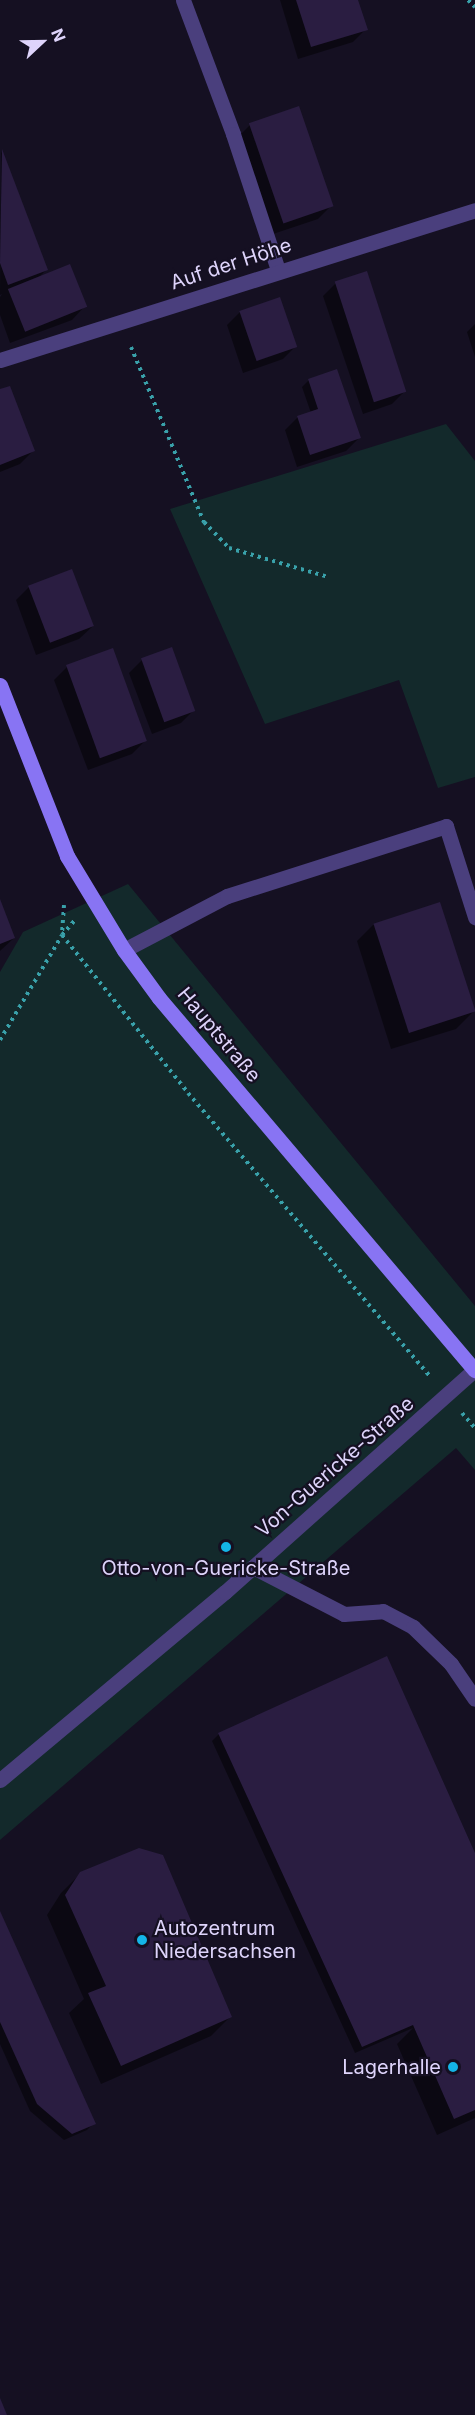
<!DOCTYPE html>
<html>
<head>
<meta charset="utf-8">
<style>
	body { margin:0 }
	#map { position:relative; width:475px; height:2415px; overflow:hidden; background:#151022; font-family:Inter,sans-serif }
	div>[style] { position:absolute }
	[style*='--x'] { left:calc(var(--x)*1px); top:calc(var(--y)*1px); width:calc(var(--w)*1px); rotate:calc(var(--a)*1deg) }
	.green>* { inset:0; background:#13292b }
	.shadow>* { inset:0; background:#0007 }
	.building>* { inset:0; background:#2a1d41; transform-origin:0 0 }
	.path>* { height:4px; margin-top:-2px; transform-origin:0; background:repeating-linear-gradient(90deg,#39a1aa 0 3px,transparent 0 7.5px) }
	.service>* { height:15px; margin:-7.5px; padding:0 7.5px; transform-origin:7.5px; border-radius:7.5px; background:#4a3f7d }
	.minor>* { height:15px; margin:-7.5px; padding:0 7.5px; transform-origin:7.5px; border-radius:7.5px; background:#4a3f7d }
	.secondary>* { height:15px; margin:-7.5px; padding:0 7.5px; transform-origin:7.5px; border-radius:7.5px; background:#8874f3 }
	.dots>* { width:16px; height:16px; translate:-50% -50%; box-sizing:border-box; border:3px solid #151022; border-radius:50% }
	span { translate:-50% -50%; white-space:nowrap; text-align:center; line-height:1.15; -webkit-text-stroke:4.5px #151022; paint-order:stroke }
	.street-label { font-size:20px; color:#ded4fb }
	.poi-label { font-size:20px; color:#ded4fb }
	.left { translate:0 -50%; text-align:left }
	.right { translate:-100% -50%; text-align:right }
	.north { position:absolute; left:12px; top:12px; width:60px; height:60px; -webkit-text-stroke:4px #151022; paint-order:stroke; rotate:68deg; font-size:16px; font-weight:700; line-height:24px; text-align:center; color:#ded4fb }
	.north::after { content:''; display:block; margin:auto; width:21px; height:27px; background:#ded4fb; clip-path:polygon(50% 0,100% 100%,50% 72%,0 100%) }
</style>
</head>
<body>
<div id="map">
	<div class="green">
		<div style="clip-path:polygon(446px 424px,475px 461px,475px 777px,438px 788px,399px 680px,265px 724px,170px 509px)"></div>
		<div style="clip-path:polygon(128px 884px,475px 1306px,475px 1470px,456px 1448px,0 1840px,0 972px,23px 932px)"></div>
	</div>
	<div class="shadow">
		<div style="clip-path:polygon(280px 0,357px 0,366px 29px,353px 42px,298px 59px)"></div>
		<div style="clip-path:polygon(250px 125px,331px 206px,318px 219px,270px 235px,237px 138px)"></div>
		<div style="clip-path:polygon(1px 151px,46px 270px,39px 277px,85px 306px,72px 320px,10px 343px,0 315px,0 297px,2px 294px,0 295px)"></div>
		<div style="clip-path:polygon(336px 283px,405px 391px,392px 404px,363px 414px,323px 296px)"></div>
		<div style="clip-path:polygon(240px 312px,296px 346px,283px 359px,243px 373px,227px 325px)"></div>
		<div style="clip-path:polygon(475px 324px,475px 357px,467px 332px)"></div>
		<div style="clip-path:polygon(309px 380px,359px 438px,346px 451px,297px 467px,285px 430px,298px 417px,311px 413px,302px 387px)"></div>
		<div style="clip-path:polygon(0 391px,33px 451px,20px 464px,0 472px)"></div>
		<div style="clip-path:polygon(29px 587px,93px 626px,79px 639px,36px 655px,16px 600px)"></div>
		<div style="clip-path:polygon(142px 660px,194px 710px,181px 723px,152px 734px,129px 673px)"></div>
		<div style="clip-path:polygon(67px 667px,146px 740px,132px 754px,88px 770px,54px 680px)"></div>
		<div style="clip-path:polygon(0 903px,14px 938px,0 951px)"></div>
		<div style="clip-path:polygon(374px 924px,473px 1012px,456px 1029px,391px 1049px,357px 941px)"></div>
		<div style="clip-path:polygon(219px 1734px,475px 1857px,475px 2118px,437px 2135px,397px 2044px,413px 2028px,355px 2053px,212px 1741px)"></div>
		<div style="clip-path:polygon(81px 1873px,230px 2017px,211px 2036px,101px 2084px,69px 2013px,84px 1999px,47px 1915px,61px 1893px)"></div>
		<div style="clip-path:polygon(0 1915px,94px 2123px,87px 2130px,64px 2140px,30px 2111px,0 2044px)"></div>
	</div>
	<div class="building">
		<div style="clip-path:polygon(296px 0,358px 0,368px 30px,311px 47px)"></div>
		<div style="left:299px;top:106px;width:106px;height:53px;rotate:71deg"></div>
		<div style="clip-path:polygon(2px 149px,48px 270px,8px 285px,0 263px)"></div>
		<div style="left:70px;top:264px;width:46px;height:67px;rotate:68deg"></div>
		<div style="left:367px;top:271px;width:127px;height:34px;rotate:72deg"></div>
		<div style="left:280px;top:297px;width:53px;height:43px;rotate:71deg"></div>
		<div style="clip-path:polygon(337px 369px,361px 438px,310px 455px,297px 416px,318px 409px,308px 379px)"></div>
		<div style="clip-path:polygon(10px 386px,35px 451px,0 465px,0 389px)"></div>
		<div style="left:72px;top:569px;width:61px;height:47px;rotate:69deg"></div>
		<div style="left:172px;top:647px;width:68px;height:33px;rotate:70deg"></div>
		<div style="left:113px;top:648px;width:99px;height:50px;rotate:70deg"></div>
		<div style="clip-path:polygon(0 899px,15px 938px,0 944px)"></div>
		<div style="left:440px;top:902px;width:115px;height:70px;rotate:72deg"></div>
		<div style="clip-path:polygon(387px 1656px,475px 1853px,475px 2110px,454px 2119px,413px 2025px,362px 2047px,218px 1733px)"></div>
		<div style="clip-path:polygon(139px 1848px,163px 1855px,232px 2017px,121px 2066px,88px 1993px,106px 1986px,65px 1895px,80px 1872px)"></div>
		<div style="clip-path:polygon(0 1911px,96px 2124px,72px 2134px,37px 2104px,0 2022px)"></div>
		<div style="clip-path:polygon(0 2398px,7px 2415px,0 2415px)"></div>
	</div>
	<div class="path">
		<div style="--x:468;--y:0;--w:10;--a:45"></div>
		<div style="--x:131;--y:347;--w:190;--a:67.4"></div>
		<div style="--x:204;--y:522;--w:36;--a:46"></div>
		<div style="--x:229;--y:548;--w:103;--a:16.3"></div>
		<div style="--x:64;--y:905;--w:30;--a:94"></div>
		<div style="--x:62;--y:935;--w:202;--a:51.4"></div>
		<div style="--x:188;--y:1093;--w:372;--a:49.5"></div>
		<div style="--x:0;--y:1040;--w:122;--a:-59.4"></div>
		<div style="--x:62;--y:935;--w:21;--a:-49"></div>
		<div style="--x:462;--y:1413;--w:20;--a:49"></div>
	</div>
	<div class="service">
		<div style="--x:183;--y:0;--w:143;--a:69.5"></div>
		<div style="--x:233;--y:134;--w:143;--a:71.7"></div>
		<div style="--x:124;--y:950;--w:116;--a:-27.7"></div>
		<div style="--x:227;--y:896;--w:230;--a:-17.7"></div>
		<div style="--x:446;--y:826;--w:96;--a:72.3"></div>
		<div style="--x:253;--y:1567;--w:102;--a:27.3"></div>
		<div style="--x:344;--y:1614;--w:39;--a:-4"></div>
		<div style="--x:383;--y:1611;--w:34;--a:28"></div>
		<div style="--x:413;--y:1627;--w:53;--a:44.2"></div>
		<div style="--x:451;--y:1664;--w:42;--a:55.6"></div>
	</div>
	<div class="minor">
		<div style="--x:0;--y:360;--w:498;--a:-17.5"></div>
		<div style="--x:0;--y:1780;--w:293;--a:-39.9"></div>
		<div style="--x:225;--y:1592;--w:335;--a:-41.7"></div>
	</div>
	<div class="secondary">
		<div style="--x:0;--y:685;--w:184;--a:68.6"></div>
		<div style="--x:67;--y:856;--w:110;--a:58.8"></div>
		<div style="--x:124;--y:950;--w:59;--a:53.9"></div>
		<div style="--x:159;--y:998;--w:488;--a:49.7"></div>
	</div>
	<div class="dots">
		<div style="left:226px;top:1547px;background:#14b5e7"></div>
		<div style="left:142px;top:1940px;background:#14b5e7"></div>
		<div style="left:453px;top:2067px;background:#14b5e7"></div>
	</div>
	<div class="street-label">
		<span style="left:231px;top:264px;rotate:-18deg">Auf der Höhe</span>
		<span style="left:219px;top:1035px;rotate:50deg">Hauptstraße</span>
		<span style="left:335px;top:1467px;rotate:-41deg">Von-Guericke-Straße</span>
	</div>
	<div class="poi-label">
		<span style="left:226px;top:1568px">Otto-von-Guericke-Straße</span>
		<span class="left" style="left:154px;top:1940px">Autozentrum<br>Niedersachsen</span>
		<span class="right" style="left:441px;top:2067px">Lagerhalle</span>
	</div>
	<div class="north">N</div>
</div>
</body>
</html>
